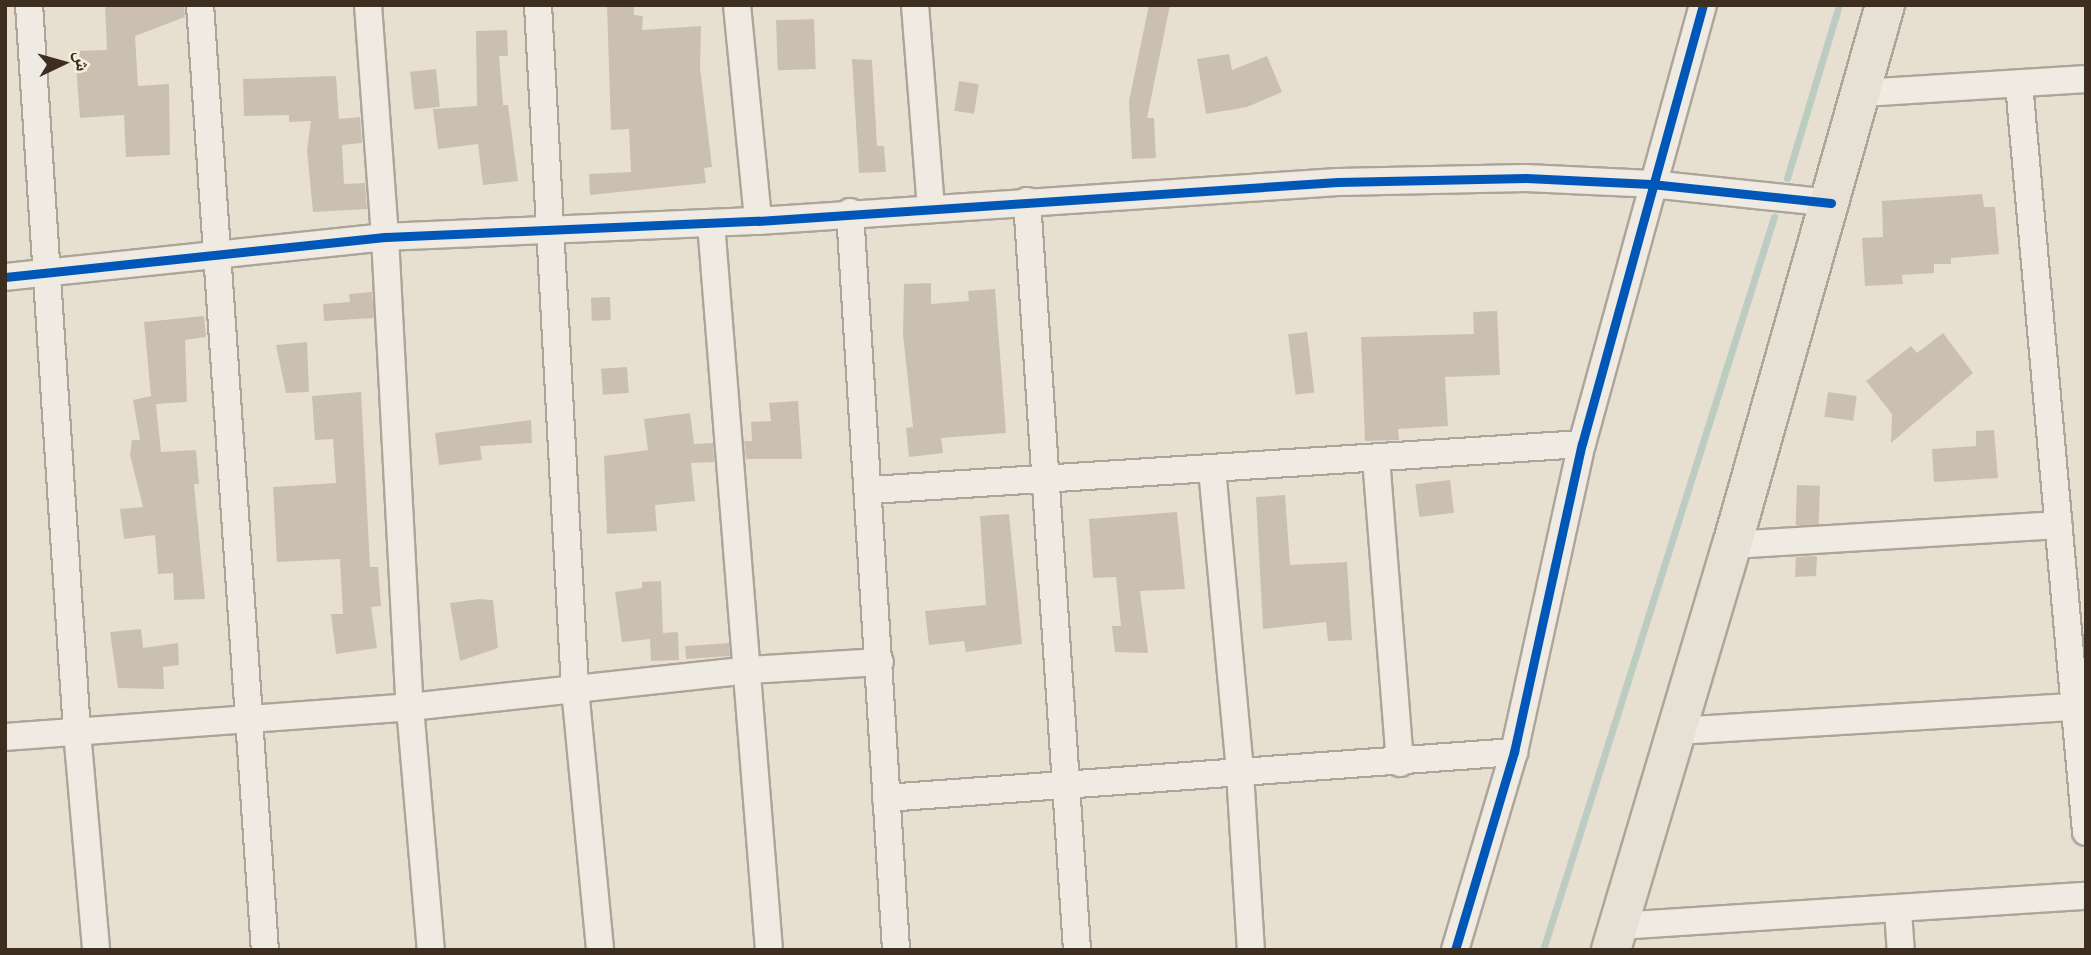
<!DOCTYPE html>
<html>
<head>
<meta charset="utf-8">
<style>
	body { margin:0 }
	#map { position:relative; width:2091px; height:955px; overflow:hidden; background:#e7e0d1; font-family:"Playfair Display","Noto Naskh Arabic",serif }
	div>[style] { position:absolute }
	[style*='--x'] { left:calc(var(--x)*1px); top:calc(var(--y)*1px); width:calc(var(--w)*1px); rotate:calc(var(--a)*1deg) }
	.stream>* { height:7px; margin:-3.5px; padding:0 3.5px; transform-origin:3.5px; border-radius:3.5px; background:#bcccc2 }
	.building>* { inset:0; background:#cbbfb2; transform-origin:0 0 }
	.roads { filter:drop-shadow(2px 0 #ada599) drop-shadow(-2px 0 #ada599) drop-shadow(0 2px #ada599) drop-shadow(0 -2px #ada599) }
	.minor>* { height:26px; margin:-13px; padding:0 13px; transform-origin:13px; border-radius:13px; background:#efebe3 }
	.primary>* { height:38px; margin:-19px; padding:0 19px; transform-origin:19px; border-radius:19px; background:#e6e1d4 }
	.cycleway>* { height:9px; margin:-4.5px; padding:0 4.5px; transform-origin:4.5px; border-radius:4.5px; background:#0057b8 }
	span { translate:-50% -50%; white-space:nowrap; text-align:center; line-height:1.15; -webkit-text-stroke:6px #f7eed8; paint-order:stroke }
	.frame { position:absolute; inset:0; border:7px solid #3d2e20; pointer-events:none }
	.north { position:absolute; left:28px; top:28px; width:70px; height:70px; -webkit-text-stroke:5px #f7eed8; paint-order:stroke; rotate:85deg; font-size:19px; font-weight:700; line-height:28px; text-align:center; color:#3d2e20 }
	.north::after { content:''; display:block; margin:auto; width:24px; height:32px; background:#3d2e20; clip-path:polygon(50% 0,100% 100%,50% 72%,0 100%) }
</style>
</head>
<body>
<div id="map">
	<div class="stream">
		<div style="--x:1787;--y:178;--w:181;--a:-73.3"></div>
		<div style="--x:1543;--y:950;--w:769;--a:-72.51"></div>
	</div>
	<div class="building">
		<div style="clip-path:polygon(105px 5px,184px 5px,185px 17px,135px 36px,138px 86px,169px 84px,170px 155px,126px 157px,124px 115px,80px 118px,75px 51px,107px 50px)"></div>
		<div style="clip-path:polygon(607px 5px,634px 5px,634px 15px,643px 16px,642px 30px,701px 26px,700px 68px,712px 167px,704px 168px,706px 183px,590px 195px,589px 174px,631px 172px,629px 129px,611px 130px)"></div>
		<div style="clip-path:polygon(1149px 5px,1170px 5px,1147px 118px,1154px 118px,1156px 158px,1132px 159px,1129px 101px)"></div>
		<div style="left:814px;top:19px;width:50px;height:38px;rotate:88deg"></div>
		<div style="clip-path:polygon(507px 30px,508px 56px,499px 56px,503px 105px,508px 105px,518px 181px,483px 185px,478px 144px,438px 149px,433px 109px,477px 106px,476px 31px)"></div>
		<div style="clip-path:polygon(1229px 54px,1232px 70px,1267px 56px,1282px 92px,1247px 107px,1206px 114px,1197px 59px)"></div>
		<div style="clip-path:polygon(852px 59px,872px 60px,877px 146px,884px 146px,886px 172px,859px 173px)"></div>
		<div style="left:436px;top:69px;width:38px;height:26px;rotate:84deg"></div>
		<div style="clip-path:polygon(336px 76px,339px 119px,360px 117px,362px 143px,342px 145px,344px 184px,365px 183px,367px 209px,313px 212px,307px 150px,311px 121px,289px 122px,289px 115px,244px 116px,243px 79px)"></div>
		<div style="left:959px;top:81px;width:20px;height:30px;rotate:9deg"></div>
		<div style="clip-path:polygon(1982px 194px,1984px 207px,1995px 207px,1999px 254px,1951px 258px,1951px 264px,1934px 264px,1934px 273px,1902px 275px,1903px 284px,1865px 286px,1862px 238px,1883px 237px,1882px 201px)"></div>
		<div style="clip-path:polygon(931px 283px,931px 304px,969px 301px,968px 291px,995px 289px,1006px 433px,941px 438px,943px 453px,909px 457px,906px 428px,913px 427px,903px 334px,904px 284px)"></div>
		<div style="clip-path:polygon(372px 292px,374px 318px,324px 321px,323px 304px,350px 302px,349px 294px)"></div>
		<div style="left:610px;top:297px;width:23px;height:19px;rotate:88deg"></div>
		<div style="clip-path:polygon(1497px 311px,1500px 375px,1445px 377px,1448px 426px,1398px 429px,1399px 440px,1365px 441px,1361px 337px,1474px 334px,1473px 312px)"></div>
		<div style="clip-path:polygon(204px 316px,206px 337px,185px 340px,187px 402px,156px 404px,161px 452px,196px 450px,199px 484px,194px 484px,205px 599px,174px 600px,173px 573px,158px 574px,155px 535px,124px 539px,120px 509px,143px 507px,130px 455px,132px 440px,140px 440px,133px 400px,151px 396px,144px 322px)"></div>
		<div style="left:1307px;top:332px;width:61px;height:19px;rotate:83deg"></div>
		<div style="clip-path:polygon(1943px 333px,1973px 373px,1891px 443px,1892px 414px,1866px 381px,1911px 346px,1917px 353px)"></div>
		<div style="clip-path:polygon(307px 342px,309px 392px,286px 393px,276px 345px)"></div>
		<div style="left:627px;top:367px;width:26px;height:26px;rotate:86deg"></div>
		<div style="clip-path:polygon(361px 392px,370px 567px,378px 567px,381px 606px,371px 607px,377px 648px,336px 654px,331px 614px,343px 614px,340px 559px,277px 562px,273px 487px,336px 483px,333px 439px,315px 440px,312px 396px)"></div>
		<div style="left:1828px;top:392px;width:29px;height:25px;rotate:8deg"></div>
		<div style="clip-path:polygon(798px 401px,802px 459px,746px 459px,744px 441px,752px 441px,751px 422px,771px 421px,769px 403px)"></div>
		<div style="clip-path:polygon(690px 413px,694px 444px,713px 443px,714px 462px,691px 463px,695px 501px,655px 505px,657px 531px,607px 534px,604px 456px,648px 450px,644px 419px)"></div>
		<div style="clip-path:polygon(531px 420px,532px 443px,480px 446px,482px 460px,439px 465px,435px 433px)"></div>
		<div style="clip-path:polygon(1994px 430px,1998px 478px,1934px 482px,1932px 449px,1976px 446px,1976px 431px)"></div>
		<div style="left:1450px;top:480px;width:33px;height:35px;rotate:83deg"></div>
		<div style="left:1797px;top:485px;width:23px;height:40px;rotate:2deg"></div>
		<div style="clip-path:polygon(1285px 495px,1290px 565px,1347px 562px,1352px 640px,1328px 641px,1326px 622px,1263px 629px,1256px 497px)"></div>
		<div style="clip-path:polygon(1177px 512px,1185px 589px,1140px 591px,1148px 653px,1115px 652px,1112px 626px,1121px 626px,1116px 577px,1093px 578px,1089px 519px)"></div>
		<div style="clip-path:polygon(1009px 514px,1022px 644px,966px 652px,964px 641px,929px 645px,925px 611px,986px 605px,980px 516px)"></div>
		<div style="clip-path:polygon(1817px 556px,1816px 576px,1795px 577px,1796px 557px)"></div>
		<div style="clip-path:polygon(661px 581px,663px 633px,678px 632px,679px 660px,651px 661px,650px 639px,622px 642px,615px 592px,642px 588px,642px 582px)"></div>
		<div style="clip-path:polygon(479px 599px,493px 600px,498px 648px,460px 661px,450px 603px)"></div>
		<div style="clip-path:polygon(141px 629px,143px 648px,178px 643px,179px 665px,163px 667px,164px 689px,118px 688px,110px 632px)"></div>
		<div style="left:729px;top:643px;width:13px;height:44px;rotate:86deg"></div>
	</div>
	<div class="roads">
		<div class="minor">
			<div style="--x:29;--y:5;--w:728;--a:86.22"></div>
			<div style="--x:77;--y:731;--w:220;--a:85"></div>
			<div style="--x:200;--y:5;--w:947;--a:86.07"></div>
			<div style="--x:368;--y:5;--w:233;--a:85.8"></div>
			<div style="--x:385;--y:237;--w:471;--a:87"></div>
			<div style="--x:410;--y:707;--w:244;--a:85.1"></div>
			<div style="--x:538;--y:5;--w:685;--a:86.9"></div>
			<div style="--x:575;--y:689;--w:262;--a:84.5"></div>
			<div style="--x:737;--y:5;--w:217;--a:84.4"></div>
			<div style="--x:915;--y:5;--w:203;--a:85.5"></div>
			<div style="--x:2019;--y:84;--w:751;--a:84.88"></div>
			<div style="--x:1864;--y:93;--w:222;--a:-3.6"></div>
			<div style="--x:1027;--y:201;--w:751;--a:86.18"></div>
			<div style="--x:850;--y:212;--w:739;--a:86.43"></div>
			<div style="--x:711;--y:223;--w:729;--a:85.44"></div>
			<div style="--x:5;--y:277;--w:382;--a:-6"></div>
			<div style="--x:385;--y:237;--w:373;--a:-2.5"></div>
			<div style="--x:758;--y:221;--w:581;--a:-3.85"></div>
			<div style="--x:1338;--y:182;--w:188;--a:-1.2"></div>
			<div style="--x:1526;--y:178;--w:125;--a:2.7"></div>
			<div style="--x:1651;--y:184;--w:181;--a:6"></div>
			<div style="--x:1376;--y:458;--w:306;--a:85.5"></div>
			<div style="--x:1212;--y:469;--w:304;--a:84.7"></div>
			<div style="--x:1240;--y:772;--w:178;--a:86.5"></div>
			<div style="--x:871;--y:490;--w:712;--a:-3.7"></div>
			<div style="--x:1732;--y:545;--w:327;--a:-3.5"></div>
			<div style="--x:1677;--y:731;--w:398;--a:-3.5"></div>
			<div style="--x:5;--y:737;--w:406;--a:-4.2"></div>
			<div style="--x:410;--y:707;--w:341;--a:-6.2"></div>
			<div style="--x:749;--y:670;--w:131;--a:-3.5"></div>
			<div style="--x:886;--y:798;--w:630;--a:-4.19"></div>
			<div style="--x:1898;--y:911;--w:39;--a:86"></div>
			<div style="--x:1618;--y:926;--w:469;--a:-3.7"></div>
			<div style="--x:1455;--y:950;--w:207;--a:-73.4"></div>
			<div style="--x:1514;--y:752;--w:315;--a:-77.6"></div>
			<div style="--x:1582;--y:444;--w:455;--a:-74.6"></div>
		</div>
		<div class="primary">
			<div style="--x:1611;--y:950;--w:423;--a:-73.4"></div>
			<div style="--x:1732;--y:545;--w:561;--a:-74.18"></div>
		</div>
	</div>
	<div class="cycleway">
		<div style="--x:5;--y:277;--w:382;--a:-6"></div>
		<div style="--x:385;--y:237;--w:373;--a:-2.5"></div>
		<div style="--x:758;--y:221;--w:581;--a:-3.85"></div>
		<div style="--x:1338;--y:182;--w:188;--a:-1.2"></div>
		<div style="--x:1526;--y:178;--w:125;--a:2.7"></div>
		<div style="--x:1651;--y:184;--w:181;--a:6"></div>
		<div style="--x:1455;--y:950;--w:207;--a:-73.4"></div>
		<div style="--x:1514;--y:752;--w:315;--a:-77.6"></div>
		<div style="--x:1582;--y:444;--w:455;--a:-74.6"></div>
	</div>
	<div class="frame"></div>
	<div class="north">ش</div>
</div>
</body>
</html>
